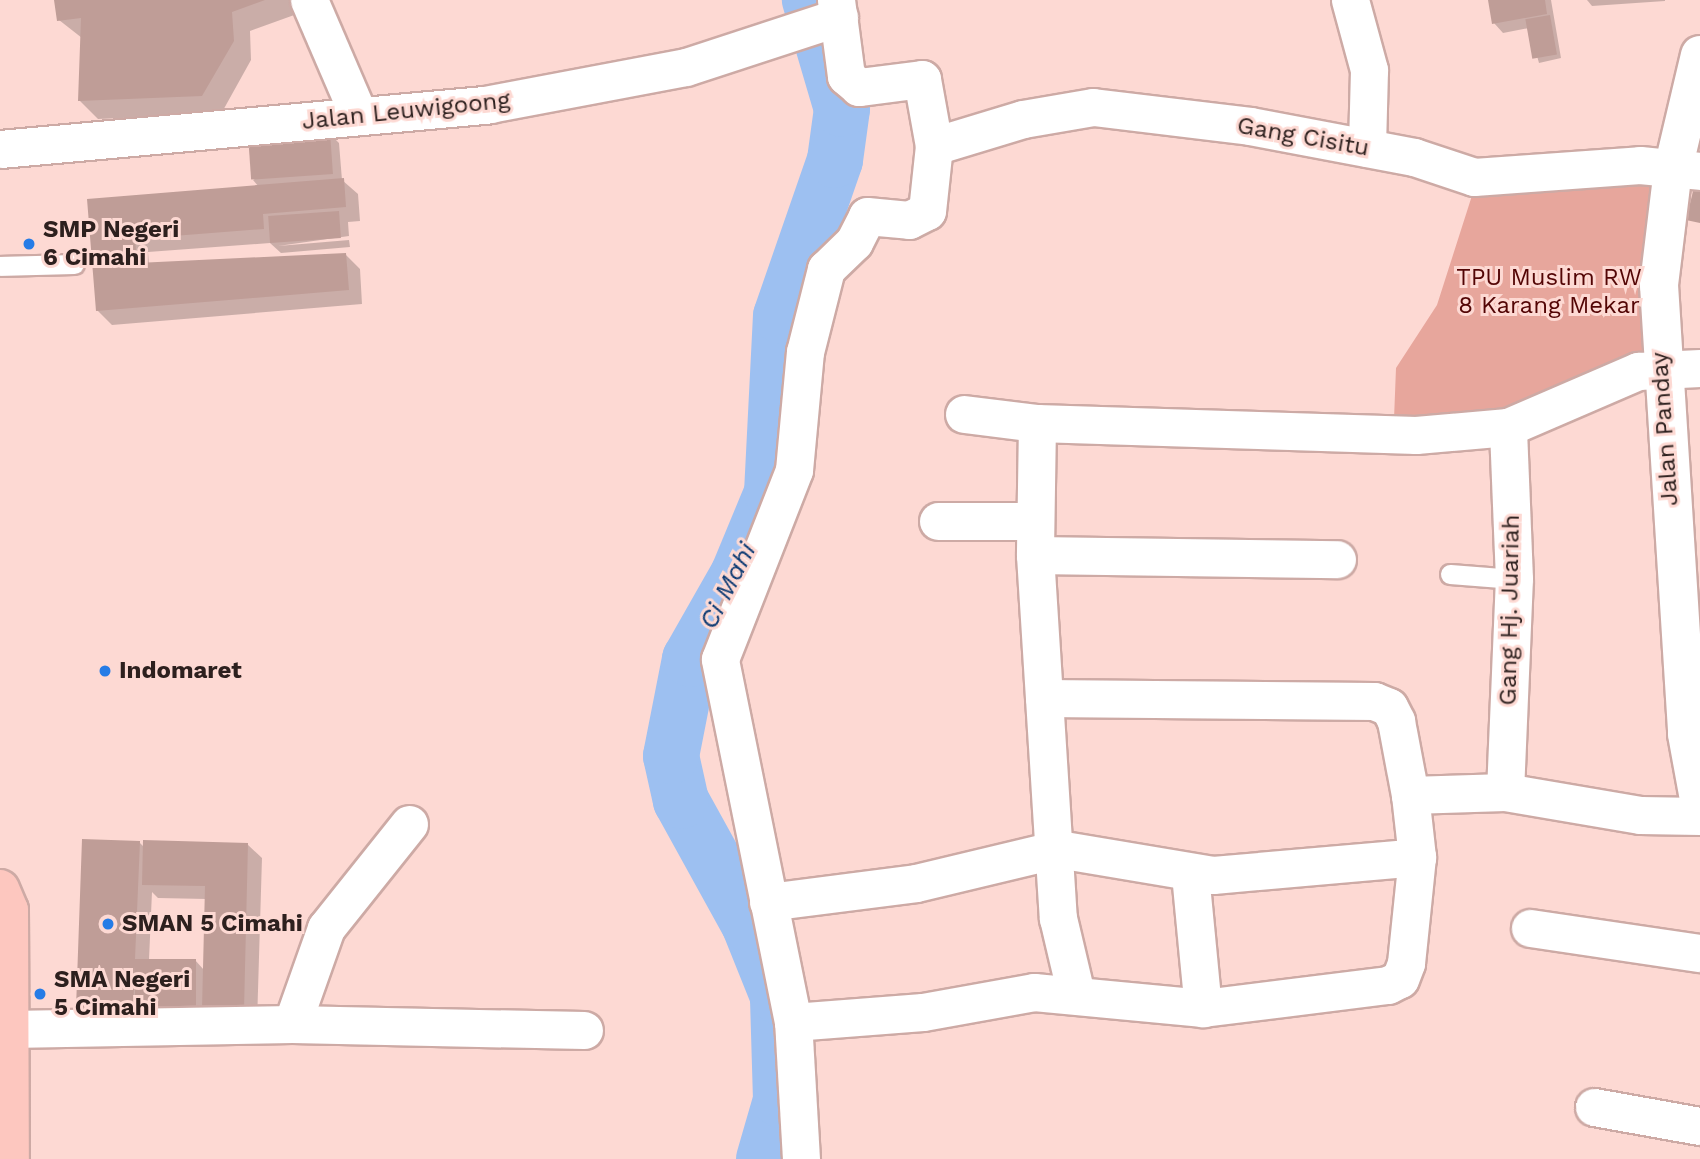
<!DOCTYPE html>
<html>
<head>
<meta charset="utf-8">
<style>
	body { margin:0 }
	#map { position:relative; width:1700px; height:1159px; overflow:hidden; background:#fdd9d3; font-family:"Work Sans",sans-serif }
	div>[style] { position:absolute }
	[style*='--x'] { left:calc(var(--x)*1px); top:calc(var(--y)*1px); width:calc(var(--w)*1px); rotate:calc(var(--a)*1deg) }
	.green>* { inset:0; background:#e7a69c }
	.shadow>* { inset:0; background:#0003 }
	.river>* { height:56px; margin:-28px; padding:0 28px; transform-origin:28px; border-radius:28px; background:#9dc0f1 }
	.building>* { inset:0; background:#bf9d97; transform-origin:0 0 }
	.roads { filter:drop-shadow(2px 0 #cdaaa5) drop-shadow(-2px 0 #cdaaa5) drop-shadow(0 2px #cdaaa5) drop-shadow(0 -2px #cdaaa5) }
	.lane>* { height:19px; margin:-9.5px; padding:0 9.5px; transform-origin:9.5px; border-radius:9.5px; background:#fff }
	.street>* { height:37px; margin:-18.5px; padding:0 18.5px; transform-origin:18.5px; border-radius:18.5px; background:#fff }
	.secondary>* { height:38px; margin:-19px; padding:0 19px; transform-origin:19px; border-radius:19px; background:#fff }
	.primary>* { height:38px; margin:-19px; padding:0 19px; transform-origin:19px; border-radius:19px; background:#fdc7bf }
	.dots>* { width:19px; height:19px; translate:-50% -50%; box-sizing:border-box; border:4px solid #fdd9d3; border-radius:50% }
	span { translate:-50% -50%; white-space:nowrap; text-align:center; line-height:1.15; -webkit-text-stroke:6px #fdd9d3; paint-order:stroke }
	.street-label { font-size:24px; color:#2d201e }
	.poi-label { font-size:24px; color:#2d201e; font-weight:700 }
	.left { translate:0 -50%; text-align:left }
	.park-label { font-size:24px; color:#530505 }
	.water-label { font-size:26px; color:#0c3a73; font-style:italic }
</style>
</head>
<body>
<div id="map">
	<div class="green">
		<div style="clip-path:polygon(1663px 172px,1652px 363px,1508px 422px,1394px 419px,1396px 368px,1437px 305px,1476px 183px)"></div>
	</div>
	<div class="shadow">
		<div style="clip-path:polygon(56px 0,295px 0,297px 14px,250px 31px,251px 60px,221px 114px,98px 119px,80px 101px,82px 38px,59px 20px)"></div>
		<div style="clip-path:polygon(1490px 0,1551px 0,1561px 58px,1539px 63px,1529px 28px,1503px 33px,1494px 23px)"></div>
		<div style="clip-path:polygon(1587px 0,1665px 0,1665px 1px,1592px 6px)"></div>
		<div style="clip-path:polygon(329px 133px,339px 143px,342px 180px,358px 194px,360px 221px,348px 222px,349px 236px,278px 246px,349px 240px,350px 247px,281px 253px,270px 243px,148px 252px,149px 264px,345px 254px,360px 269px,362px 304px,112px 325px,97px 310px,89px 201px,259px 187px,253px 180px)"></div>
		<div style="clip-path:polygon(evenodd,139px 842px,145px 848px,247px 844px,262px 858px,257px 1024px,92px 1022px,77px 1007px,139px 842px,152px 892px,158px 898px,206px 899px,204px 970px,195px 960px,149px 960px,152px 892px)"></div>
	</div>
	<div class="river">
		<div style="--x:764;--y:1159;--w:61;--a:-73.9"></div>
		<div style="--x:781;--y:1100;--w:104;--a:-91.7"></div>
		<div style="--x:778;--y:996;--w:78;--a:-111.9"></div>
		<div style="--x:749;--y:924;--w:141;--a:-118.9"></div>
		<div style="--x:681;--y:801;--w:46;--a:-102.5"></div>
		<div style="--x:671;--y:756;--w:99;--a:-78.9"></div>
		<div style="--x:690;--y:659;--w:97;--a:-60.3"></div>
		<div style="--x:738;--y:575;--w:89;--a:-67.5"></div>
		<div style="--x:772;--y:493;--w:177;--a:-87.1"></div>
		<div style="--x:781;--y:316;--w:165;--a:-70.9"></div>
		<div style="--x:835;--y:160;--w:51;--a:-82.2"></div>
		<div style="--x:842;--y:109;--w:114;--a:-106.4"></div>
	</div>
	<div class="building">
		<div style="clip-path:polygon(54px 0,265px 0,232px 12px,234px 41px,202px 96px,78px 101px,81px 18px,57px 21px)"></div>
		<div style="clip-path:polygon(1488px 0,1545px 0,1547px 14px,1492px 24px)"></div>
		<div style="left:1550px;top:15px;width:40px;height:25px;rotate:80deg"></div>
		<div style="left:330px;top:132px;width:42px;height:82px;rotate:86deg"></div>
		<div style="clip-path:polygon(344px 178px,346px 207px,263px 214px,264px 229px,135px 239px,137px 263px,346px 253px,349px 290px,96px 311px,87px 199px)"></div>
		<div style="clip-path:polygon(1696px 179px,1700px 180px,1700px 223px,1686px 220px)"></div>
		<div style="left:339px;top:211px;width:27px;height:71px;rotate:86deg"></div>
		<div style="clip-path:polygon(82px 839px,140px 841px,135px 959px,196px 959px,196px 1011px,135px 1011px,135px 965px,133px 1010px,76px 1008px)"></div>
		<div style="clip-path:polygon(143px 840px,248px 843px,244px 1010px,202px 1009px,205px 886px,142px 885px)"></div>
	</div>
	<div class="roads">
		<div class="lane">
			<div style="--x:0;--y:266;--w:74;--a:-1.5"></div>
			<div style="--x:1450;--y:574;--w:64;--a:4.5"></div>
		</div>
		<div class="street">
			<div style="--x:309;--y:0;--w:126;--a:66.7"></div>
			<div style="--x:1350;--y:0;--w:73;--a:74.8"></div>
			<div style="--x:1369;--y:70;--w:78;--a:91.5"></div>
			<div style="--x:934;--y:146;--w:93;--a:-16.9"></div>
			<div style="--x:1023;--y:119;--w:71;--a:-9.7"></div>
			<div style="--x:1093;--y:107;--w:158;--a:6.9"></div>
			<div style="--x:1250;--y:126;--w:167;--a:10.7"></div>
			<div style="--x:1414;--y:157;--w:63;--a:18.4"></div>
			<div style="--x:1474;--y:177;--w:166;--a:-4.1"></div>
			<div style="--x:1640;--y:165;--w:60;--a:5.7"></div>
			<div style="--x:0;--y:149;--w:492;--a:-5.2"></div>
			<div style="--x:490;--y:104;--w:199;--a:-10.7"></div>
			<div style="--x:686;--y:67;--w:161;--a:-18.1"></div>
			<div style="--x:964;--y:414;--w:74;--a:7"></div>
			<div style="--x:1037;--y:423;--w:379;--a:1.8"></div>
			<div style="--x:1416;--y:435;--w:92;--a:-5"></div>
			<div style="--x:1508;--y:427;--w:142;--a:-23.3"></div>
			<div style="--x:1638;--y:371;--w:62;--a:-2.8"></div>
			<div style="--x:1037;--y:423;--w:132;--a:90.9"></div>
			<div style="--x:1035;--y:555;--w:364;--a:86.4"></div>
			<div style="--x:1058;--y:918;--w:78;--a:76.7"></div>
			<div style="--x:938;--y:521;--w:96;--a:0"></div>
			<div style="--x:1035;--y:555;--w:302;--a:0.8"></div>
			<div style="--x:1044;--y:698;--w:330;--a:0.5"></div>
			<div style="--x:1374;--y:701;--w:16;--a:22"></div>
			<div style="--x:1389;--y:707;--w:16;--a:63"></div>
			<div style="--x:1396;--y:721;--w:75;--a:79.3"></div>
			<div style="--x:1505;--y:792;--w:213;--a:-87.6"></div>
			<div style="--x:1514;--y:579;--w:152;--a:-92.3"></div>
			<div style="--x:1190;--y:874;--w:135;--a:84.5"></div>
			<div style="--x:768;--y:902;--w:149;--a:-7.3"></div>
			<div style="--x:916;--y:883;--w:146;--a:-13.5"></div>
			<div style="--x:1058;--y:849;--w:157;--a:9.5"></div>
			<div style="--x:1213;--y:875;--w:205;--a:-5"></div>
			<div style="--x:1530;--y:928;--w:172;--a:8.4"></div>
			<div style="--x:793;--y:1022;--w:130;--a:-4.4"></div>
			<div style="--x:923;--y:1012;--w:113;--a:-10.2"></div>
			<div style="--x:1034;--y:992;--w:170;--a:5.4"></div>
			<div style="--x:1203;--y:1008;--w:186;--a:-7.1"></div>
			<div style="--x:1388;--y:985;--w:13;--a:-27"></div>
			<div style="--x:1400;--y:979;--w:17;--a:-69"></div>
			<div style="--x:1406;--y:963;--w:107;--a:-84.1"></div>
			<div style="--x:1417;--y:857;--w:62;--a:-96.4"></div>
			<div style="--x:1410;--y:795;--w:95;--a:-1.8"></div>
			<div style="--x:1505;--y:792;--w:137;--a:9.7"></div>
			<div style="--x:1640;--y:815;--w:60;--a:1"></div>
			<div style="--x:292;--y:1024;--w:102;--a:-70.5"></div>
			<div style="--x:326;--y:928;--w:133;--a:-51.4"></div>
			<div style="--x:9;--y:1029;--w:283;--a:-1"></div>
			<div style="--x:292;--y:1024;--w:292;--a:1.2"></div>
			<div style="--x:1594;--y:1107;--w:108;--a:10.2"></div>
			<div style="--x:801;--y:1159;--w:137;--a:-93.3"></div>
			<div style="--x:793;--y:1022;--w:370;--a:-101.4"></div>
			<div style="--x:720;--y:659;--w:203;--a:-68.6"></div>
			<div style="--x:794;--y:470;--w:119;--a:-84.7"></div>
			<div style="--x:805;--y:352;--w:86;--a:-75.8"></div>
			<div style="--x:826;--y:269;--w:39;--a:-44"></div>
			<div style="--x:854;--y:242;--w:29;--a:-63"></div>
			<div style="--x:867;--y:216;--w:42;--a:5.4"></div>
			<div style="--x:909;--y:220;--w:20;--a:-27"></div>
			<div style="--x:927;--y:211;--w:65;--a:-83.9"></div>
			<div style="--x:934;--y:146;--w:68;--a:-100.2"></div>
			<div style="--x:922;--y:79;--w:64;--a:172.8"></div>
			<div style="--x:859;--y:87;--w:17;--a:-140"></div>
			<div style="--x:846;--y:76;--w:77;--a:-97.5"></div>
		</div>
		<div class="secondary">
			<div style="--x:1700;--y:55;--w:117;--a:103.3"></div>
			<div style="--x:1673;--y:169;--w:117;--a:96.9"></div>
			<div style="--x:1659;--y:285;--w:450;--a:86.4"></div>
			<div style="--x:1687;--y:734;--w:72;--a:79.6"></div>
		</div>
		<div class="primary">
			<div style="--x:0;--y:889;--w:23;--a:67"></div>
			<div style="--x:9;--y:910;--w:249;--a:89.8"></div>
		</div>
	</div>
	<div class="dots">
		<div style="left:29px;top:244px;background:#267ce6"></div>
		<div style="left:105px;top:671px;background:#267ce6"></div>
		<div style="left:108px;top:924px;background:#267ce6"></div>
		<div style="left:40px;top:994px;background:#267ce6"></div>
	</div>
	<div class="street-label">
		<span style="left:406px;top:111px;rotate:-6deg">Jalan Leuwigoong</span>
		<span style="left:1303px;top:137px;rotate:10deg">Gang Cisitu</span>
		<span style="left:1665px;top:429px;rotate:-94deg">Jalan Panday</span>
		<span style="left:1510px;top:610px;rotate:-89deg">Gang Hj. Juariah</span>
	</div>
	<div class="poi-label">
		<span class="left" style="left:43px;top:244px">SMP Negeri<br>6 Cimahi</span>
		<span class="left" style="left:119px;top:671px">Indomaret</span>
		<span class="left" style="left:122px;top:924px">SMAN 5 Cimahi</span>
		<span class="left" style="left:54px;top:994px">SMA Negeri<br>5 Cimahi</span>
	</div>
	<div class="park-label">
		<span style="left:1549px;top:292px">TPU Muslim RW<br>8 Karang Mekar</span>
	</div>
	<div class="water-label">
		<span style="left:728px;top:586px;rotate:-63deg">Ci Mahi</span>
	</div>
</div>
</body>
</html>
